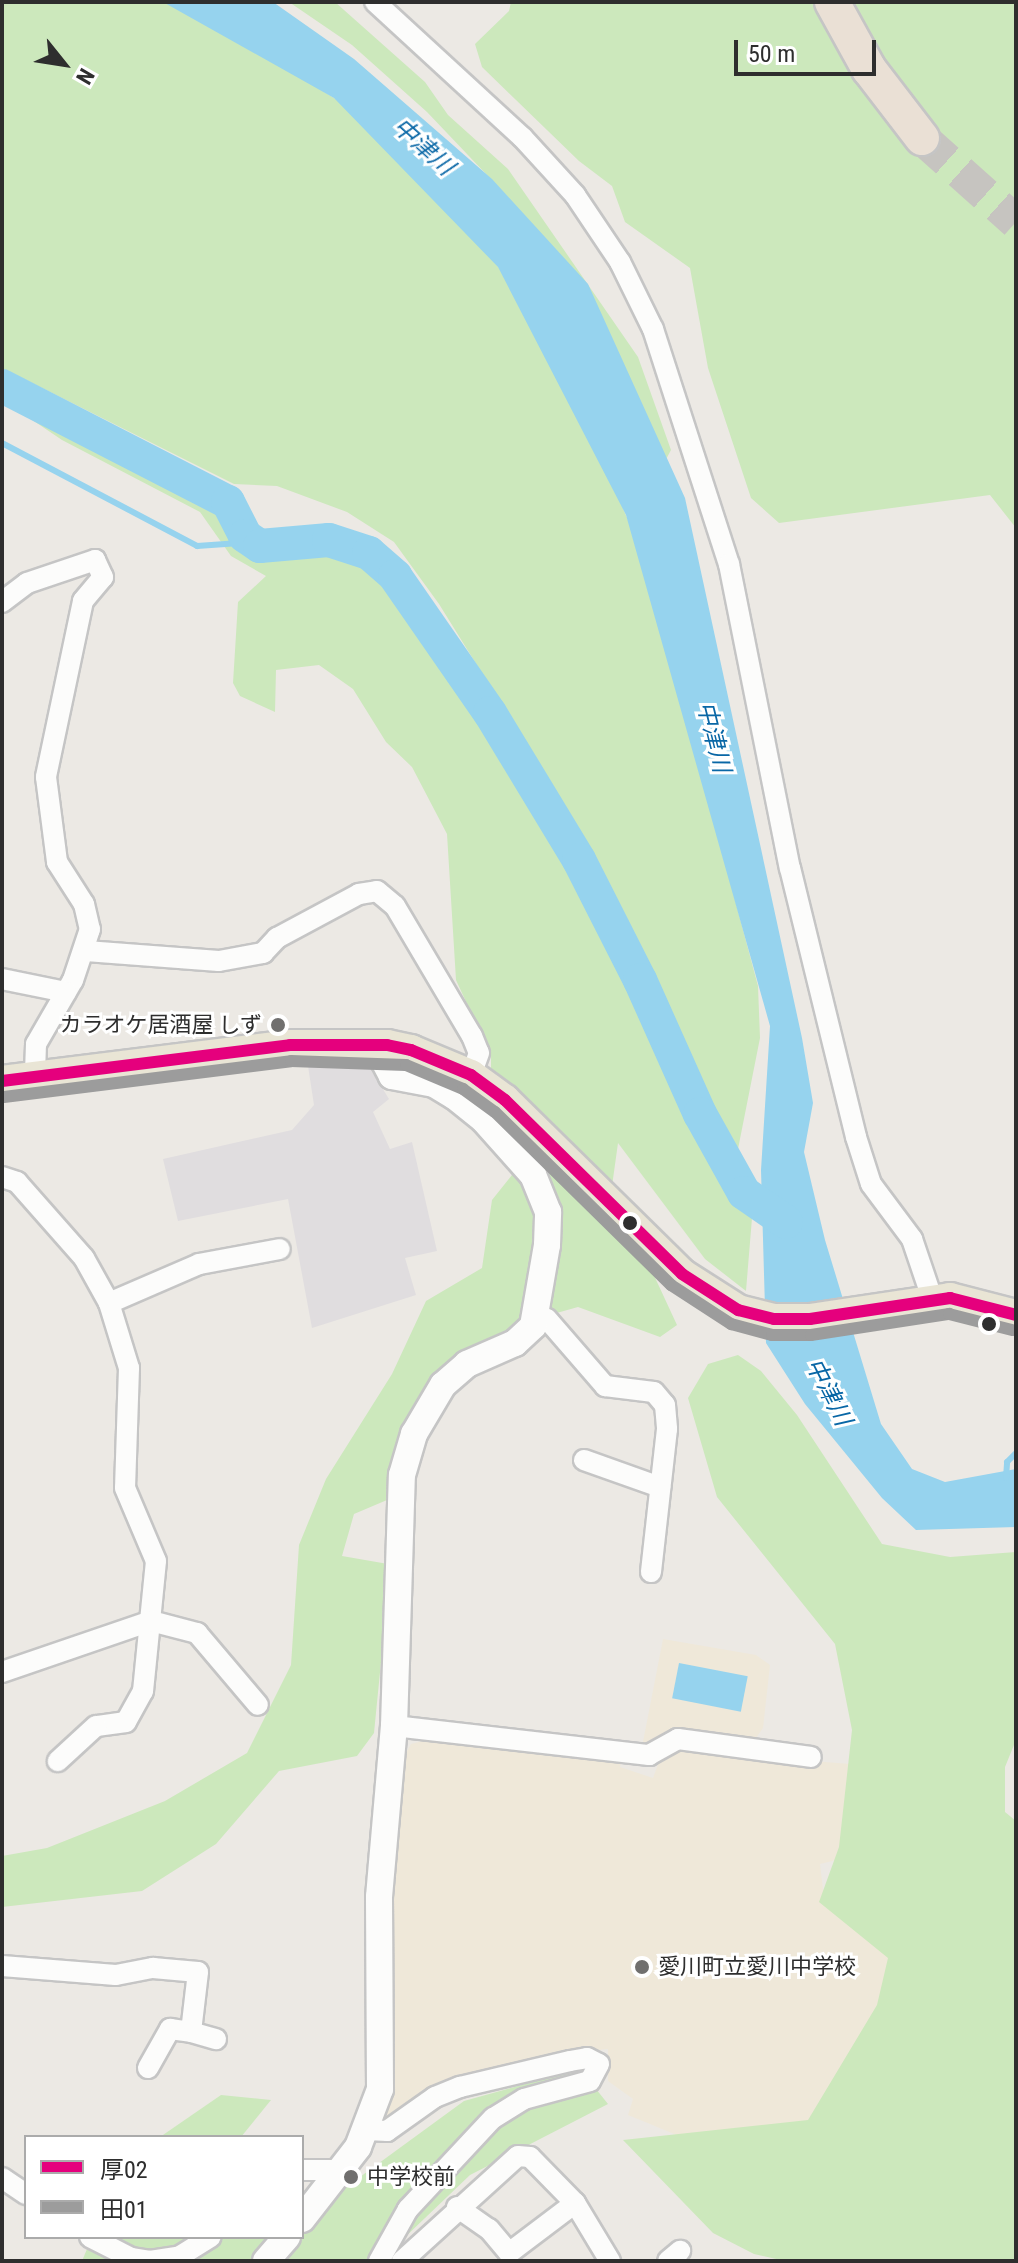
<!DOCTYPE html>
<html>
<head>
<meta charset="utf-8">
<style>
	body { margin:0 }
	#map { position:relative; width:1018px; height:2263px; overflow:hidden; background:#ece9e4; font-family:"Roboto Condensed","Noto Sans JP",sans-serif }
	div>[style] { position:absolute }
	[style*='--x'] { left:calc(var(--x)*1px); top:calc(var(--y)*1px); width:calc(var(--w)*1px); rotate:calc(var(--a)*1deg) }
	.industrial>* { inset:0; background:#e0dddf }
	.education>* { inset:0; background:#efe8d9 }
	.green>* { inset:0; background:#cce8bc }
	.water>* { inset:0; background:#96d3ee; transform-origin:0 0 }
	.stream>* { height:6px; margin:-3px; padding:0 3px; transform-origin:3px; border-radius:3px; background:#96d3ee }
	.river>* { height:34px; margin:-17px; padding:0 17px; transform-origin:17px; border-radius:17px; background:#96d3ee }
	.highway-tunnel>* { height:34px; margin-top:-17px; transform-origin:0; background:repeating-linear-gradient(90deg,#c6c4c0 0 34px,transparent 0 51px) }
	.roads { filter:drop-shadow(2px 0 #c5c5c5) drop-shadow(-2px 0 #c5c5c5) drop-shadow(0 2px #c5c5c5) drop-shadow(0 -2px #c5c5c5) }
	.street>* { height:20px; margin:-10px; padding:0 10px; transform-origin:10px; border-radius:10px; background:#fcfcfb }
	.secondary>* { height:26px; margin:-13px; padding:0 13px; transform-origin:13px; border-radius:13px; background:#fcfcfb }
	.primary>* { height:30px; margin:-15px; padding:0 15px; transform-origin:15px; border-radius:15px; background:#e9e5d5 }
	.highway>* { height:34px; margin:-17px; padding:0 17px; transform-origin:17px; border-radius:17px; background:#eae0d5 }
	.bus-1>* { height:12px; margin:-6px; padding:0 6px; transform-origin:6px; border-radius:6px; background:#e5007d }
	.bus-2>* { height:12px; margin:-6px; padding:0 6px; transform-origin:6px; border-radius:6px; background:#9c9c9c }
	.dots>* { width:22px; height:22px; translate:-50% -50%; box-sizing:border-box; border:4px solid #fff; border-radius:50% }
	span { translate:-50% -50%; white-space:nowrap; text-align:center; line-height:1.15; -webkit-text-stroke:6px #fff; paint-order:stroke }
	.poi-label { font-size:22px; color:#2e2e2e }
	.right { translate:-100% -50%; text-align:right }
	.left { translate:0 -50%; text-align:left }
	.water-label { font-size:24px; color:#0967a6; font-style:italic }
	.frame { position:absolute; inset:0; border:4px solid #2e2e2e; pointer-events:none }
	.legend { position:absolute; left:24px; top:2135px; width:280px; height:104px; box-sizing:border-box; background:#fff; border:2px solid #ababab; margin:0; padding:10px 14px; list-style:none; font-size:24px; color:#2e2e2e }
	.legend li { display:flex; align-items:center; gap:16px; height:40px }
	.legend b { width:40px; border:2px solid #ababab }
	.north { position:absolute; left:24px; top:24px; width:80px; height:80px; -webkit-text-stroke:6px #fff; paint-order:stroke; rotate:120deg; font-size:22px; font-weight:700; line-height:32px; text-align:center; color:#2e2e2e }
	.north::after { content:''; display:block; margin:auto; width:28px; height:36px; background:#2e2e2e; clip-path:polygon(50% 0,100% 100%,50% 72%,0 100%) }
	.scale { position:absolute; left:734px; top:40px; width:142px; height:36px; box-sizing:border-box; border:4px solid #2e2e2e; border-top:0; padding-left:10px; font-size:24px; line-height:28px; white-space:nowrap; color:#2e2e2e; -webkit-text-stroke:6px #fff; paint-order:stroke }
</style>
</head>
<body>
<div id="map">
	<div class="industrial">
		<div style="clip-path:polygon(306px 1053px,360px 1055px,368px 1065px,389px 1099px,373px 1112px,390px 1149px,412px 1142px,437px 1251px,405px 1258px,416px 1295px,312px 1328px,288px 1199px,178px 1221px,163px 1159px,292px 1130px,314px 1105px)"></div>
	</div>
	<div class="education">
		<div style="clip-path:polygon(663px 1639px,756px 1655px,770px 1665px,763px 1728px,753px 1742px,677px 1735px,642px 1747px)"></div>
		<div style="clip-path:polygon(438px 1737px,621px 1761px,620px 1767px,653px 1778px,662px 1753px,674px 1750px,850px 1764px,844px 1858px,820px 1864px,823px 1889px,894px 1939px,894px 1982px,777px 2176px,628px 2115px,633px 2099px,608px 2081px,608px 2049px,554px 2054px,431px 2088px,385px 2122px,392px 2089px,392px 1893px,400px 1764px,411px 1744px)"></div>
	</div>
	<div class="green">
		<div style="clip-path:polygon(2px 2px,164px 2px,238px 38px,342px 103px,436px 188px,544px 325px,643px 555px,758px 986px,760px 1038px,738px 1149px,703px 1098px,640px 944px,592px 851px,439px 604px,394px 542px,347px 512px,277px 486px,234px 484px,2px 368px)"></div>
		<div style="clip-path:polygon(289px 2px,335px 2px,425px 82px,448px 115px,508px 169px,638px 357px,671px 450px,663px 465px,546px 245px,506px 195px,427px 112px,352px 45px)"></div>
		<div style="clip-path:polygon(511px 2px,1016px 2px,1016px 528px,990px 495px,779px 523px,751px 498px,708px 368px,690px 268px,625px 222px,612px 186px,579px 161px,482px 67px,475px 44px,509px 11px)"></div>
		<div style="clip-path:polygon(24px 404px,207px 499px,239px 551px,281px 557px,350px 556px,417px 615px,559px 840px,619px 953px,687px 1105px,752px 1218px,746px 1291px,705px 1259px,618px 1143px,608px 1215px,645px 1256px,677px 1325px,660px 1337px,578px 1307px,521px 1323px,458px 1354px,401px 1427px,387px 1500px,354px 1514px,342px 1556px,388px 1564px,389px 1581px,374px 1733px,357px 1756px,279px 1771px,216px 1844px,142px 1891px,2px 1907px,2px 1856px,47px 1848px,165px 1801px,247px 1753px,291px 1665px,299px 1545px,326px 1479px,392px 1374px,426px 1301px,482px 1268px,492px 1200px,531px 1151px,532px 1109px,491px 1070px,491px 1056px,456px 980px,447px 834px,412px 767px,386px 742px,353px 689px,319px 665px,276px 670px,275px 712px,240px 696px,233px 683px,238px 602px,266px 576px,231px 556px,200px 512px,62px 440px,19px 411px)"></div>
		<div style="clip-path:polygon(738px 1355px,761px 1371px,797px 1415px,882px 1544px,950px 1557px,1016px 1552px,1016px 1740px,1005px 1767px,1005px 1812px,1016px 1821px,1016px 2261px,785px 2261px,754px 2254px,713px 2233px,623px 2140px,808px 2120px,877px 2005px,888px 1958px,819px 1902px,839px 1847px,852px 1730px,835px 1644px,717px 1497px,688px 1398px,708px 1364px)"></div>
		<div style="clip-path:polygon(580px 2069px,608px 2104px,470px 2175px,380px 2261px,82px 2261px,92px 2237px,302px 2237px,302px 2192px,338px 2193px,464px 2101px)"></div>
		<div style="clip-path:polygon(221px 2095px,271px 2100px,241px 2137px,160px 2137px)"></div>
	</div>
	<div class="water">
		<div style="clip-path:polygon(163px 2px,273px 2px,354px 59px,492px 179px,588px 284px,685px 498px,802px 1038px,813px 1103px,804px 1152px,825px 1240px,881px 1424px,912px 1469px,945px 1482px,1016px 1469px,1016px 1527px,916px 1530px,882px 1498px,805px 1404px,766px 1343px,761px 1170px,770px 1026px,626px 515px,498px 267px,334px 98px)"></div>
		<div style="left:679px;top:1663px;width:70px;height:36px;rotate:11deg"></div>
	</div>
	<div class="stream">
		<div style="--x:2;--y:443;--w:221;--a:27.8"></div>
		<div style="--x:197;--y:546;--w:57;--a:-4"></div>
		<div style="--x:1006;--y:1478;--w:16;--a:-86"></div>
		<div style="--x:1007;--y:1462;--w:13;--a:-45"></div>
	</div>
	<div class="river">
		<div style="--x:2;--y:386;--w:254;--a:27.2"></div>
		<div style="--x:228;--y:502;--w:38;--a:63"></div>
		<div style="--x:245;--y:536;--w:18;--a:34"></div>
		<div style="--x:260;--y:546;--w:69;--a:-5"></div>
		<div style="--x:329;--y:540;--w:42;--a:18"></div>
		<div style="--x:369;--y:553;--w:35;--a:41"></div>
		<div style="--x:395;--y:576;--w:167;--a:55.3"></div>
		<div style="--x:490;--y:713;--w:172;--a:58.8"></div>
		<div style="--x:579;--y:860;--w:135;--a:63.1"></div>
		<div style="--x:640;--y:980;--w:147;--a:65.9"></div>
		<div style="--x:700;--y:1114;--w:90;--a:60.9"></div>
		<div style="--x:744;--y:1193;--w:51;--a:34.6"></div>
	</div>
	<div class="highway-tunnel">
		<div style="--x:922;--y:138;--w:126;--a:41.8"></div>
	</div>
	<div class="roads">
		<div class="street">
			<div style="--x:375;--y:2;--w:200;--a:42.6"></div>
			<div style="--x:522;--y:137;--w:79;--a:47.6"></div>
			<div style="--x:575;--y:195;--w:81;--a:56.1"></div>
			<div style="--x:620;--y:262;--w:75;--a:63.8"></div>
			<div style="--x:653;--y:329;--w:247;--a:72.1"></div>
			<div style="--x:729;--y:564;--w:310;--a:78.7"></div>
			<div style="--x:790;--y:868;--w:277;--a:76.2"></div>
			<div style="--x:856;--y:1137;--w:49;--a:72.3"></div>
			<div style="--x:871;--y:1184;--w:69;--a:53.3"></div>
			<div style="--x:912;--y:1239;--w:62;--a:71.3"></div>
			<div style="--x:2;--y:602;--w:31;--a:-37"></div>
			<div style="--x:27;--y:583;--w:72;--a:-18.7"></div>
			<div style="--x:95;--y:560;--w:19;--a:65"></div>
			<div style="--x:103;--y:577;--w:31;--a:130"></div>
			<div style="--x:83;--y:601;--w:180;--a:101.9"></div>
			<div style="--x:46;--y:777;--w:86;--a:82.6"></div>
			<div style="--x:57;--y:862;--w:50;--a:57.3"></div>
			<div style="--x:84;--y:904;--w:26;--a:77"></div>
			<div style="--x:90;--y:929;--w:54;--a:108.4"></div>
			<div style="--x:73;--y:980;--w:74;--a:120"></div>
			<div style="--x:36;--y:1044;--w:33;--a:92"></div>
			<div style="--x:86;--y:951;--w:133;--a:4.3"></div>
			<div style="--x:219;--y:961;--w:45;--a:-10.3"></div>
			<div style="--x:263;--y:953;--w:21;--a:-47"></div>
			<div style="--x:277;--y:938;--w:93;--a:-28.2"></div>
			<div style="--x:359;--y:894;--w:18;--a:-9"></div>
			<div style="--x:377;--y:891;--w:23;--a:40"></div>
			<div style="--x:395;--y:906;--w:151;--a:59.4"></div>
			<div style="--x:472;--y:1036;--w:18;--a:68"></div>
			<div style="--x:479;--y:1053;--w:23;--a:110"></div>
			<div style="--x:2;--y:979;--w:65;--a:11.5"></div>
			<div style="--x:2;--y:1177;--w:16;--a:18"></div>
			<div style="--x:17;--y:1182;--w:101;--a:48.6"></div>
			<div style="--x:84;--y:1258;--w:51;--a:60.9"></div>
			<div style="--x:109;--y:1303;--w:68;--a:72.9"></div>
			<div style="--x:129;--y:1368;--w:120;--a:91.9"></div>
			<div style="--x:125;--y:1488;--w:79;--a:67"></div>
			<div style="--x:156;--y:1561;--w:131;--a:95.7"></div>
			<div style="--x:143;--y:1691;--w:35;--a:119"></div>
			<div style="--x:126;--y:1722;--w:30;--a:172"></div>
			<div style="--x:96;--y:1726;--w:52;--a:137.4"></div>
			<div style="--x:109;--y:1303;--w:98;--a:-23.4"></div>
			<div style="--x:199;--y:1264;--w:82;--a:-10.5"></div>
			<div style="--x:537;--y:1316;--w:10;--a:17"></div>
			<div style="--x:547;--y:1319;--w:89;--a:49.1"></div>
			<div style="--x:605;--y:1386;--w:49;--a:7"></div>
			<div style="--x:654;--y:1392;--w:17;--a:50"></div>
			<div style="--x:665;--y:1405;--w:24;--a:85"></div>
			<div style="--x:667;--y:1429;--w:144;--a:96.4"></div>
			<div style="--x:584;--y:1460;--w:81;--a:19.6"></div>
			<div style="--x:2;--y:1672;--w:157;--a:-18.9"></div>
			<div style="--x:151;--y:1621;--w:48;--a:14.6"></div>
			<div style="--x:197;--y:1633;--w:94;--a:49.7"></div>
			<div style="--x:394;--y:1726;--w:257;--a:6.5"></div>
			<div style="--x:649;--y:1755;--w:33;--a:-29"></div>
			<div style="--x:678;--y:1739;--w:134;--a:7.7"></div>
			<div style="--x:2;--y:1966;--w:114;--a:4.5"></div>
			<div style="--x:116;--y:1975;--w:38;--a:-11"></div>
			<div style="--x:153;--y:1968;--w:45;--a:5.1"></div>
			<div style="--x:198;--y:1972;--w:60;--a:96.7"></div>
			<div style="--x:191;--y:2032;--w:26;--a:16"></div>
			<div style="--x:148;--y:2068;--w:45;--a:-60.6"></div>
			<div style="--x:170;--y:2029;--w:21;--a:8"></div>
			<div style="--x:368;--y:2130;--w:19;--a:3"></div>
			<div style="--x:387;--y:2131;--w:59;--a:-35.3"></div>
			<div style="--x:435;--y:2097;--w:27;--a:-22"></div>
			<div style="--x:460;--y:2087;--w:113;--a:-13.3"></div>
			<div style="--x:570;--y:2061;--w:17;--a:-10"></div>
			<div style="--x:587;--y:2058;--w:13;--a:27"></div>
			<div style="--x:599;--y:2064;--w:19;--a:118"></div>
			<div style="--x:590;--y:2081;--w:68;--a:164.7"></div>
			<div style="--x:524;--y:2099;--w:36;--a:148"></div>
			<div style="--x:493;--y:2118;--w:125;--a:133"></div>
			<div style="--x:408;--y:2209;--w:60;--a:119.1"></div>
			<div style="--x:302;--y:2170;--w:40;--a:0"></div>
			<div style="--x:2;--y:2178;--w:29;--a:34"></div>
			<div style="--x:457;--y:2207;--w:39;--a:35"></div>
			<div style="--x:489;--y:2229;--w:31;--a:50"></div>
			<div style="--x:509;--y:2253;--w:83;--a:-37.1"></div>
			<div style="--x:90;--y:2237;--w:46;--a:27.1"></div>
			<div style="--x:131;--y:2258;--w:19;--a:9"></div>
			<div style="--x:150;--y:2261;--w:30;--a:-9"></div>
			<div style="--x:180;--y:2256;--w:36;--a:-32"></div>
			<div style="--x:402;--y:2261;--w:156;--a:-42.2"></div>
			<div style="--x:518;--y:2156;--w:12;--a:5"></div>
			<div style="--x:530;--y:2157;--w:64;--a:45.6"></div>
			<div style="--x:575;--y:2203;--w:68;--a:58.9"></div>
			<div style="--x:668;--y:2261;--w:16;--a:-40"></div>
		</div>
		<div class="secondary">
			<div style="--x:302;--y:2219;--w:91;--a:-52.1"></div>
			<div style="--x:358;--y:2147;--w:62;--a:-69.2"></div>
			<div style="--x:380;--y:2089;--w:192;--a:-90.3"></div>
			<div style="--x:379;--y:1897;--w:172;--a:-85"></div>
			<div style="--x:394;--y:1726;--w:251;--a:-88.2"></div>
			<div style="--x:402;--y:1475;--w:43;--a:-73.7"></div>
			<div style="--x:414;--y:1434;--w:57;--a:-59.4"></div>
			<div style="--x:443;--y:1385;--w:32;--a:-41"></div>
			<div style="--x:467;--y:1364;--w:52;--a:-23.6"></div>
			<div style="--x:515;--y:1343;--w:25;--a:-43"></div>
			<div style="--x:533;--y:1326;--w:82;--a:-80.2"></div>
			<div style="--x:547;--y:1245;--w:33;--a:-88"></div>
			<div style="--x:548;--y:1212;--w:40;--a:-112"></div>
			<div style="--x:533;--y:1175;--w:74;--a:-131.7"></div>
			<div style="--x:484;--y:1120;--w:38;--a:-141"></div>
			<div style="--x:454;--y:1096;--w:23;--a:-149"></div>
			<div style="--x:434;--y:1084;--w:43;--a:-169.2"></div>
			<div style="--x:392;--y:1076;--w:17;--a:-118"></div>
			<div style="--x:384;--y:1061;--w:16;--a:-79"></div>
			<div style="--x:266;--y:2261;--w:32;--a:-49"></div>
		</div>
		<div class="primary">
			<div style="--x:2;--y:1081;--w:290;--a:-7.1"></div>
			<div style="--x:290;--y:1045;--w:97;--a:0"></div>
			<div style="--x:387;--y:1045;--w:25;--a:12"></div>
			<div style="--x:411;--y:1050;--w:65;--a:22.6"></div>
			<div style="--x:471;--y:1075;--w:42;--a:36.3"></div>
			<div style="--x:505;--y:1100;--w:248;--a:44.5"></div>
			<div style="--x:682;--y:1274;--w:67;--a:32.7"></div>
			<div style="--x:738;--y:1310;--w:37;--a:14"></div>
			<div style="--x:774;--y:1319;--w:36;--a:0"></div>
			<div style="--x:810;--y:1319;--w:142;--a:-8.5"></div>
			<div style="--x:950;--y:1298;--w:68;--a:14.4"></div>
		</div>
		<div class="highway">
			<div style="--x:832;--y:2;--w:77;--a:61.1"></div>
			<div style="--x:869;--y:69;--w:87;--a:52.5"></div>
		</div>
	</div>
	<div class="bus-1">
		<div style="--x:2;--y:1081;--w:290;--a:-7.1"></div>
		<div style="--x:290;--y:1045;--w:97;--a:0"></div>
		<div style="--x:387;--y:1045;--w:25;--a:12"></div>
		<div style="--x:411;--y:1050;--w:65;--a:22.6"></div>
		<div style="--x:471;--y:1075;--w:42;--a:36.3"></div>
		<div style="--x:505;--y:1100;--w:248;--a:44.5"></div>
		<div style="--x:682;--y:1274;--w:67;--a:32.7"></div>
		<div style="--x:738;--y:1310;--w:37;--a:14"></div>
		<div style="--x:774;--y:1319;--w:36;--a:0"></div>
		<div style="--x:810;--y:1319;--w:142;--a:-8.5"></div>
		<div style="--x:950;--y:1298;--w:68;--a:14.4"></div>
	</div>
	<div class="bus-2">
		<div style="--x:4;--y:1097;--w:289;--a:-7.1"></div>
		<div style="--x:291;--y:1061;--w:115;--a:2"></div>
		<div style="--x:406;--y:1065;--w:62;--a:22.8"></div>
		<div style="--x:463;--y:1089;--w:39;--a:36"></div>
		<div style="--x:495;--y:1112;--w:247;--a:44.5"></div>
		<div style="--x:671;--y:1285;--w:72;--a:33"></div>
		<div style="--x:731;--y:1324;--w:42;--a:15"></div>
		<div style="--x:772;--y:1335;--w:39;--a:0"></div>
		<div style="--x:811;--y:1335;--w:140;--a:-8.7"></div>
		<div style="--x:949;--y:1314;--w:65;--a:14.3"></div>
	</div>
	<div class="dots">
		<div style="left:278px;top:1025px;background:#706f6e"></div>
		<div style="left:630px;top:1223px;background:#2e2e2e"></div>
		<div style="left:989px;top:1324px;background:#2e2e2e"></div>
		<div style="left:642px;top:1967px;background:#706f6e"></div>
		<div style="left:351px;top:2177px;background:#706f6e"></div>
	</div>
	<div class="poi-label">
		<span class="right" style="left:262px;top:1025px">カラオケ居酒屋 しず</span>
		<span class="left" style="left:658px;top:1967px">愛川町立愛川中学校</span>
		<span class="left" style="left:367px;top:2177px">中学校前</span>
	</div>
	<div class="water-label">
		<span style="left:423px;top:147px;rotate:42deg">中津川</span>
		<span style="left:713px;top:737px;rotate:76deg">中津川</span>
		<span style="left:828px;top:1392px;rotate:63deg">中津川</span>
	</div>
	<div class="frame"></div>
	<ul class="legend">
	<li><b style="height:10px;background:#e5007d"></b>厚02</li>
	<li><b style="height:10px;background:#9c9c9c"></b>田01</li>
	</ul>
	<div class="north">N</div>
	<div class="scale">50 m</div>
</div>
</body>
</html>
